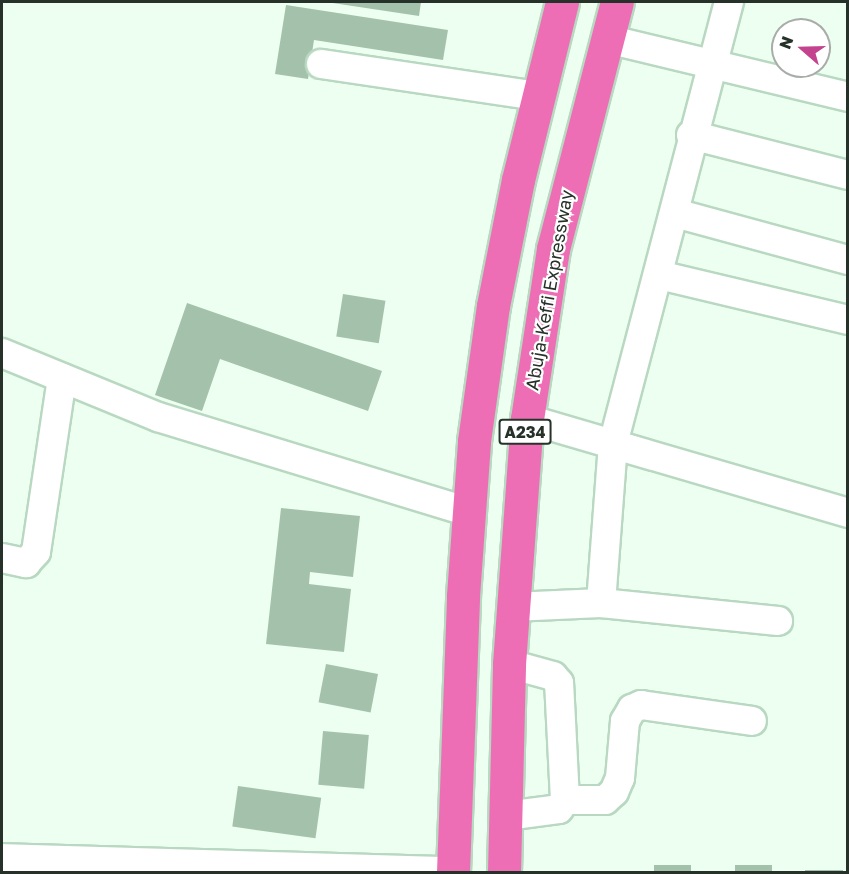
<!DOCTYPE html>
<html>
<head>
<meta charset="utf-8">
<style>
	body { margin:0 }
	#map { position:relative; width:849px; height:874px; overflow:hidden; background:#ecfff0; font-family:"Golos Text",sans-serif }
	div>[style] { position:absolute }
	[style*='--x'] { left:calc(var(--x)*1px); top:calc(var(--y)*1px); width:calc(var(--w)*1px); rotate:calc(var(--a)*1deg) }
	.building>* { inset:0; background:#a4c2ab; transform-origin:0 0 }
	.roads { filter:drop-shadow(2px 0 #b9d8c1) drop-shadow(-2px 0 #b9d8c1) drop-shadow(0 2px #b9d8c1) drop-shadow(0 -2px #b9d8c1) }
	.minor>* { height:28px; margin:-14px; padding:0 14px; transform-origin:14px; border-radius:14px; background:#fff }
	.highway>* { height:33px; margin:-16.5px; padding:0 16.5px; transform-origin:16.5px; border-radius:16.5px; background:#ee6eb5 }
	span { translate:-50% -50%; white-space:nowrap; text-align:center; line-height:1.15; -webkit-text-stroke:4.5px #fff; paint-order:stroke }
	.shield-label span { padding:2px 4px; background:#fff; border:2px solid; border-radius:4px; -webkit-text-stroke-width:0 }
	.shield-label { font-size:16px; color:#263229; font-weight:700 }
	.street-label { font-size:18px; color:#263229 }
	.frame { position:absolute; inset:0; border:3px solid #263229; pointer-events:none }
	.north { position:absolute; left:771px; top:18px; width:60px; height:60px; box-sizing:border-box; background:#fff; border:2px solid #a8ada9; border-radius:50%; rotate:290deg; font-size:16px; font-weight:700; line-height:24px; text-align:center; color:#263229 }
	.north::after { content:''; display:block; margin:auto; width:21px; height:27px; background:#c3438e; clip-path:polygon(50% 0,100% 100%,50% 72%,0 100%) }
</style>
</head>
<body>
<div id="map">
	<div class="building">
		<div style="clip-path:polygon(326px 2px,421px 2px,419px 16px)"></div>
		<div style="clip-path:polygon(286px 5px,448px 30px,443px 60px,314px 40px,308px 79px,275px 74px)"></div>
		<div style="left:343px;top:294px;width:43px;height:43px;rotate:9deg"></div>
		<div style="clip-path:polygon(187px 303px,382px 371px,368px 411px,220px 359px,202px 411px,155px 395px)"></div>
		<div style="clip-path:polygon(281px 508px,360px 516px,353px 577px,310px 572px,309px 584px,351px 589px,344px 652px,266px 644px)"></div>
		<div style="left:326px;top:664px;width:53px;height:39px;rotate:11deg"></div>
		<div style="left:323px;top:731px;width:46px;height:54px;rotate:5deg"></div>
		<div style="left:238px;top:786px;width:84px;height:41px;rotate:8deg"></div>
		<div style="left:654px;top:865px;width:37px;height:7px"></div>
		<div style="left:735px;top:865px;width:37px;height:7px"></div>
		<div style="left:805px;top:870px;width:38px;height:2px"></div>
	</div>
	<div class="roads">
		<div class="minor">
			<div style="--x:607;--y:39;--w:248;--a:13.5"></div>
			<div style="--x:321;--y:64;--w:219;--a:8.4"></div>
			<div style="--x:691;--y:135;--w:162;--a:14.3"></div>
			<div style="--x:675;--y:213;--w:179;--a:15.2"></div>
			<div style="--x:659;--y:275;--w:194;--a:13.4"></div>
			<div style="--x:2;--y:353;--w:169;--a:22.3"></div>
			<div style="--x:158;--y:417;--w:324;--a:17"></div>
			<div style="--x:527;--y:419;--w:334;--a:16.3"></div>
			<div style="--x:2;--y:558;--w:25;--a:12"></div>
			<div style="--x:26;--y:563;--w:15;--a:-48"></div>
			<div style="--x:36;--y:552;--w:176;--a:-81.5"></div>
			<div style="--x:601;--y:603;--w:159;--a:-85.7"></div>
			<div style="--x:613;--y:444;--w:457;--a:-75.3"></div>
			<div style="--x:512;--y:607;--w:89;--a:-2.6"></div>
			<div style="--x:601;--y:603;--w:178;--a:5.8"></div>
			<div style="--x:565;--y:800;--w:40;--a:0"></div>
			<div style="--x:605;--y:800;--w:12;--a:-42"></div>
			<div style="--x:614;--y:792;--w:15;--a:-67"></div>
			<div style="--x:620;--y:778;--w:57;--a:-85"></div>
			<div style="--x:625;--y:721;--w:14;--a:-60"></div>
			<div style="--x:632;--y:709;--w:10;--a:-24"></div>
			<div style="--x:641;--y:705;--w:112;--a:8.2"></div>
			<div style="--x:506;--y:816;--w:53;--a:-7.5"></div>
			<div style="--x:559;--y:809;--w:11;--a:-56"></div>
			<div style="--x:565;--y:800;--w:117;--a:-92.9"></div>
			<div style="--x:559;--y:683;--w:9;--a:-131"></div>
			<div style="--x:553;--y:676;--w:46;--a:-164.7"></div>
			<div style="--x:2;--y:858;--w:451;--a:1.7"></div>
		</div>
		<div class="highway">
			<div style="--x:453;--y:872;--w:276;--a:-87.9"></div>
			<div style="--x:463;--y:596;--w:155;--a:-85.9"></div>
			<div style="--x:474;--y:441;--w:136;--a:-82"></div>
			<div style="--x:493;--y:306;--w:128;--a:-78.8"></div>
			<div style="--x:518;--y:180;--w:183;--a:-76.1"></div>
			<div style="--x:504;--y:872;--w:208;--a:-88.6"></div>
			<div style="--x:509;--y:664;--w:246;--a:-85.8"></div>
			<div style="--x:527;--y:419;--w:172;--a:-81.3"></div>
			<div style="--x:553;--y:249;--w:255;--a:-75.5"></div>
		</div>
	</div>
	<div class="shield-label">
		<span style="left:525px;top:432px">A234</span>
	</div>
	<div class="street-label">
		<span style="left:549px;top:290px;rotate:-80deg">Abuja-Keffi Expressway</span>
	</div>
	<div class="frame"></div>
	<div class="north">N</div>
</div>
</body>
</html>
